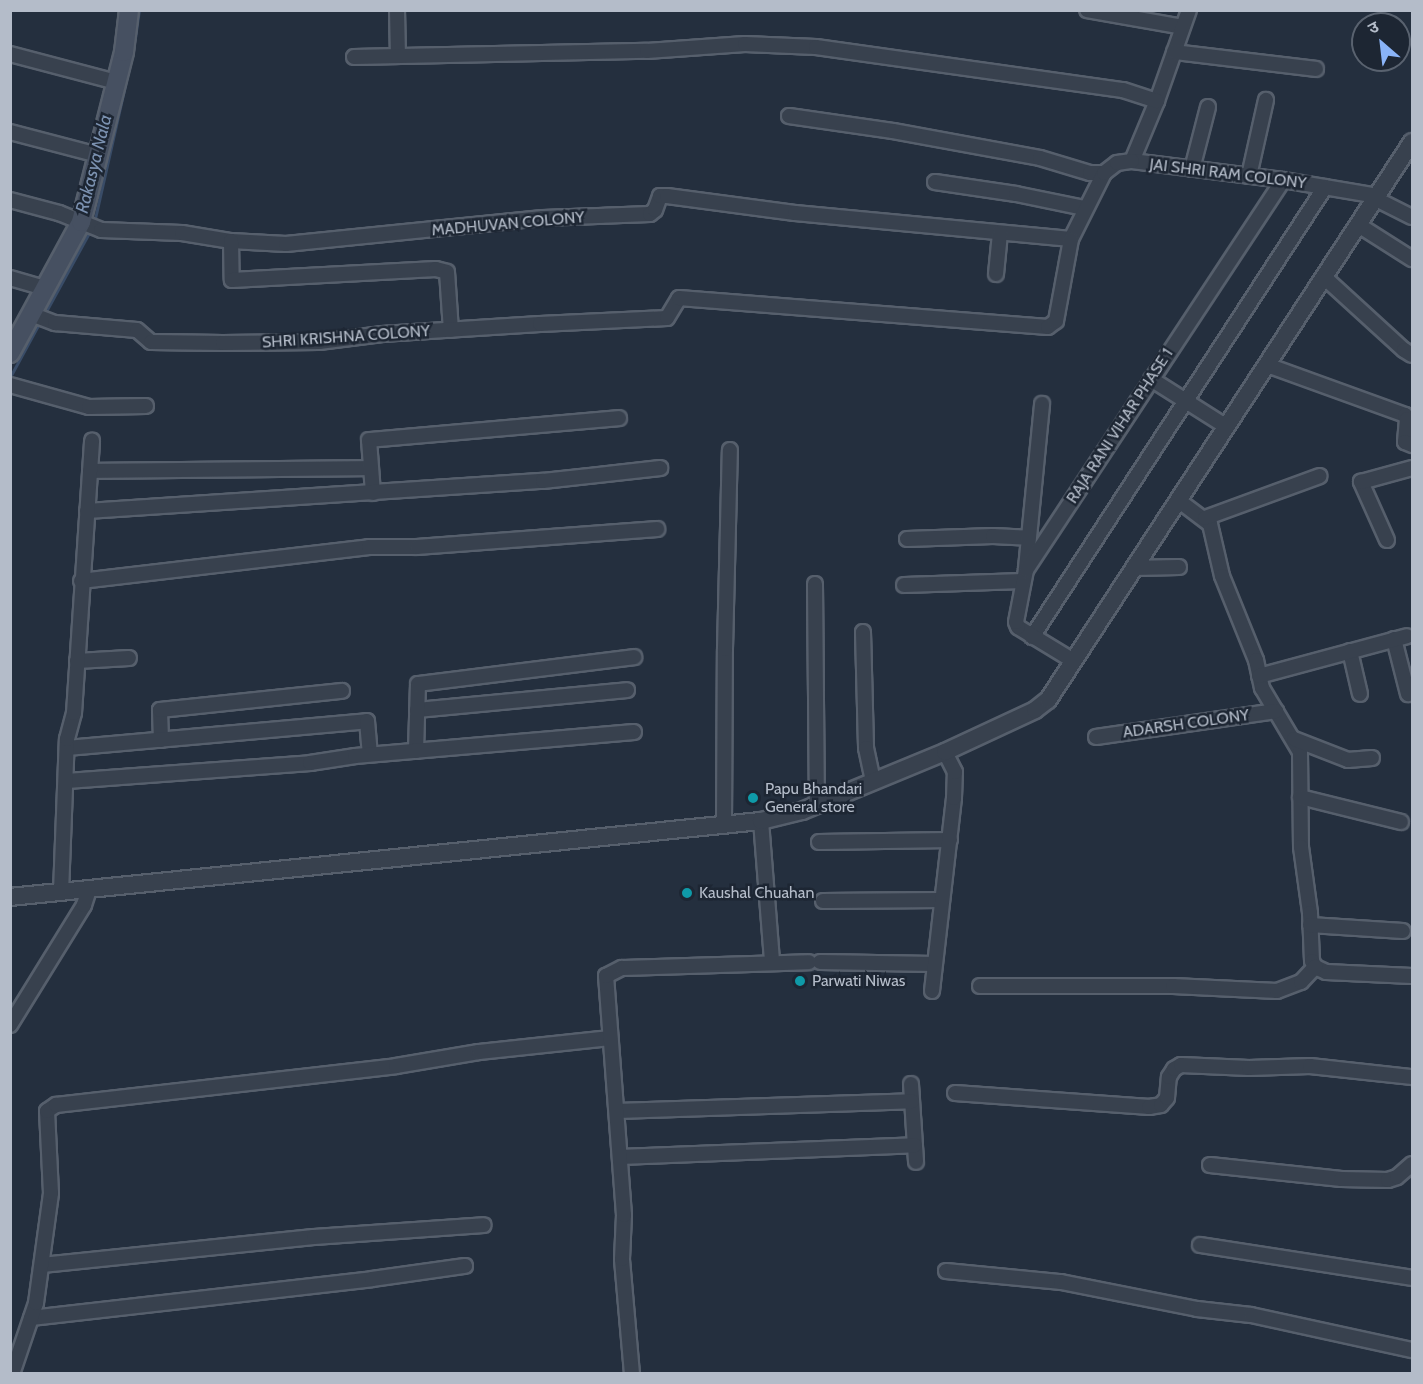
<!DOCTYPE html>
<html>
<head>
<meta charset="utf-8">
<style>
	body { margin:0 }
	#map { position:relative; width:1423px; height:1384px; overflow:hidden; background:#242f3e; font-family:Cabin,"Noto Sans Devanagari",sans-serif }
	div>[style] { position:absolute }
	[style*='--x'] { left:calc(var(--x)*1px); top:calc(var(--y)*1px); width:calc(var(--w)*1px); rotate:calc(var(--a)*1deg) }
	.stream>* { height:3px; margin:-1.5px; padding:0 1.5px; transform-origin:1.5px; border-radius:1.5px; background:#394c67 }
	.roads { filter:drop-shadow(2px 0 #565f6c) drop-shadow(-2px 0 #565f6c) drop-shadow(0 2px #565f6c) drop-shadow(0 -2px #565f6c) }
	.minor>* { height:14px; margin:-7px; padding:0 7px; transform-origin:7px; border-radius:7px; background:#38414e }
	.tertiary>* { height:16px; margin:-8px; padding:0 8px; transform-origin:8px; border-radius:8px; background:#38414e }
	.secondary>* { height:18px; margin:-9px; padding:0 9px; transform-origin:9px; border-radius:9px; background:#465061 }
	.dots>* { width:16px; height:16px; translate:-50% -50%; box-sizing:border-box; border:3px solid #1d2633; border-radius:50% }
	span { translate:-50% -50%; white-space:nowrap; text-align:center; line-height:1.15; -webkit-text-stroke:5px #1d2633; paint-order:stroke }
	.street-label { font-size:16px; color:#b4bcc9 }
	.poi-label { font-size:16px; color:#b4bcc9 }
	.left { translate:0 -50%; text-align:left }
	.water-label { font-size:18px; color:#7c92b1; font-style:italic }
	.frame { position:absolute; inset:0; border:12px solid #b4bcc9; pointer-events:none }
	.north { position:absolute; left:1351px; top:12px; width:60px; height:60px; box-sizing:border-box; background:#1d2633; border:2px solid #59626f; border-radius:50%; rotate:332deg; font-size:16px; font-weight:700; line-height:24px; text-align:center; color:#b4bcc9 }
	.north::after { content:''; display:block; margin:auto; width:21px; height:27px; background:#8ab4f8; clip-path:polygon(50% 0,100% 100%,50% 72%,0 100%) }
</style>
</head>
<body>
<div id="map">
	<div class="stream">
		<div style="--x:135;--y:38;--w:28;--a:-82"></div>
		<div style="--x:94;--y:223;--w:173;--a:-77.3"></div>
		<div style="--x:44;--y:315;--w:96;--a:-61.3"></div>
		<div style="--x:10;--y:377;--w:65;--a:-61.5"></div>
	</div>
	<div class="roads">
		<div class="minor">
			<div style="--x:397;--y:10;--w:46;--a:88.8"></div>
			<div style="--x:1087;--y:10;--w:97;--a:10"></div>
			<div style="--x:1189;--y:10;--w:96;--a:109.4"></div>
			<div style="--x:1157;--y:101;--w:65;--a:112.6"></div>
			<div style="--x:1132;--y:161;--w:152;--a:7.2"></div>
			<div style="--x:1283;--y:180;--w:96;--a:9.6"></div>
			<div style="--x:1174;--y:52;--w:143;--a:6.8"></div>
			<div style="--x:10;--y:54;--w:110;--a:14.8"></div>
			<div style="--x:354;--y:57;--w:293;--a:-1.2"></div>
			<div style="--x:647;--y:51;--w:98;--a:-4.1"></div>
			<div style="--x:745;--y:44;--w:71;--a:2.4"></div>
			<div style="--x:816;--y:47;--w:310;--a:8"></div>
			<div style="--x:1123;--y:90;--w:36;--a:18"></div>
			<div style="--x:789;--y:116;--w:105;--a:8.2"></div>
			<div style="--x:893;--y:131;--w:149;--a:10.4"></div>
			<div style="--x:1040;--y:158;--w:52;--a:16.7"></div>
			<div style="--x:1090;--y:173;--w:14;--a:0"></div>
			<div style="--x:10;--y:132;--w:91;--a:14.6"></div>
			<div style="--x:1192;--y:169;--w:64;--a:-75.5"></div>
			<div style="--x:1249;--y:176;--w:78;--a:-77.4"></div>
			<div style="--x:935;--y:182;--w:82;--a:8.4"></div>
			<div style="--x:1016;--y:194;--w:69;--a:11.6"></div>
			<div style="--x:1376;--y:199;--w:40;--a:26.6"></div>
			<div style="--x:10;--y:200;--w:51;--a:14.9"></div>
			<div style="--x:59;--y:213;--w:45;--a:22"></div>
			<div style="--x:101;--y:230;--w:81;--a:2.1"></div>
			<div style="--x:182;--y:233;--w:50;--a:9.3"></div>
			<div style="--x:231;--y:241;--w:55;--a:3.1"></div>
			<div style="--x:286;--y:244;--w:258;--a:-5.8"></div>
			<div style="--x:543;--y:218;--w:107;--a:-2.1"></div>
			<div style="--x:650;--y:214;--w:6;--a:-39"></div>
			<div style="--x:655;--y:210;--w:15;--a:-70"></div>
			<div style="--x:660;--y:196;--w:7;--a:0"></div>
			<div style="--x:667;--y:196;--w:129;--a:7.6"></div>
			<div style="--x:795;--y:213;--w:277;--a:5.4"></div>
			<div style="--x:1071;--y:239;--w:74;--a:-63.4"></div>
			<div style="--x:1104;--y:173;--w:16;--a:-38"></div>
			<div style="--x:1117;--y:163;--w:15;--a:-8"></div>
			<div style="--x:1360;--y:226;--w:62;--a:32.4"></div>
			<div style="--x:231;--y:241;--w:39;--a:89"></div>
			<div style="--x:232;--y:280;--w:204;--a:-3.1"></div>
			<div style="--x:436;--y:269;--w:11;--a:15"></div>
			<div style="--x:447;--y:272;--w:58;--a:86.1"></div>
			<div style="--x:996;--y:274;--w:41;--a:-84.4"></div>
			<div style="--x:1324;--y:277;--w:108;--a:42.4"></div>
			<div style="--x:1404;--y:350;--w:9;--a:32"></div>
			<div style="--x:10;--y:278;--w:36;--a:16"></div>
			<div style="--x:31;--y:314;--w:26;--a:21"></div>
			<div style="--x:55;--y:323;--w:82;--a:4.9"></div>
			<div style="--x:137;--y:330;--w:18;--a:41"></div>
			<div style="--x:151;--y:342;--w:72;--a:0.8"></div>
			<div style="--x:223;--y:343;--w:96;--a:-0.6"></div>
			<div style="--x:319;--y:342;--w:64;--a:-7.2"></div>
			<div style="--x:382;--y:334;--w:158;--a:-3.6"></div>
			<div style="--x:540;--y:324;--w:127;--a:-2.7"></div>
			<div style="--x:667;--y:318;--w:23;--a:-59"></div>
			<div style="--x:679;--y:298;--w:370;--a:4.5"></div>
			<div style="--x:1048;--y:327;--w:10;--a:-37"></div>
			<div style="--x:1056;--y:321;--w:83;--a:-79.6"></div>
			<div style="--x:1267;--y:365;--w:147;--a:19.9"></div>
			<div style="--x:1405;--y:415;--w:4;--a:63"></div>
			<div style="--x:1407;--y:419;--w:23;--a:95"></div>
			<div style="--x:1405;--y:442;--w:8;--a:23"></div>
			<div style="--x:1151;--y:379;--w:90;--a:32.3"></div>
			<div style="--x:10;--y:385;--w:82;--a:15.6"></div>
			<div style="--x:89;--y:407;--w:57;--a:-1"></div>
			<div style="--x:90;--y:471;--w:281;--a:-0.6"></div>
			<div style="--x:373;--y:493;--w:53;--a:-94.3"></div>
			<div style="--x:369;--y:440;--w:251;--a:-5"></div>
			<div style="--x:1178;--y:500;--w:40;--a:37"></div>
			<div style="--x:1210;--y:524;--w:53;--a:77"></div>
			<div style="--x:1222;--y:576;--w:91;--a:68"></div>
			<div style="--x:1256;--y:660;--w:29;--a:78"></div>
			<div style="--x:1262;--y:688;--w:74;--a:59.3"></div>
			<div style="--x:1300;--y:752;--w:95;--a:89.4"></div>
			<div style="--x:1301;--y:847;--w:67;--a:82.2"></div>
			<div style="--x:1310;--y:913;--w:48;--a:87.6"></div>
			<div style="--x:1312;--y:961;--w:7;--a:63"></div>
			<div style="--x:1315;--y:967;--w:12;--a:24"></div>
			<div style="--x:1326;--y:972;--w:86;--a:2.7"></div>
			<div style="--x:87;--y:511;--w:457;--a:-3.8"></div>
			<div style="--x:543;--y:481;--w:118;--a:-6.3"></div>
			<div style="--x:1205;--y:518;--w:122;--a:-20.1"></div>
			<div style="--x:907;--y:539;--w:86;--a:-2"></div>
			<div style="--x:993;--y:536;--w:35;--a:3"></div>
			<div style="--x:1387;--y:540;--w:64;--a:-114.1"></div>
			<div style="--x:1361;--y:482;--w:53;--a:-15.4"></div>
			<div style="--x:1026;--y:568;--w:165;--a:-84.4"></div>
			<div style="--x:1133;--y:568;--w:46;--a:-1.2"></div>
			<div style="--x:81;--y:581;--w:290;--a:-6.7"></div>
			<div style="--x:369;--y:547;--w:48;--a:0"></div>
			<div style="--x:417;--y:547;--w:241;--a:-4.3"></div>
			<div style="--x:815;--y:584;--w:221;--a:89.5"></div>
			<div style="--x:904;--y:585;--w:119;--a:-1.9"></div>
			<div style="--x:863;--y:632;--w:116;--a:88.5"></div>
			<div style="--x:866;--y:748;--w:35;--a:78"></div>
			<div style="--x:1032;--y:637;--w:537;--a:-56.93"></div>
			<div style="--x:1394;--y:639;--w:57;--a:75.7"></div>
			<div style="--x:1350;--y:651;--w:44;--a:76.9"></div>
			<div style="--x:1072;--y:660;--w:63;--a:-148.6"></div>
			<div style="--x:1018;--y:627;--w:5;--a:-112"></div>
			<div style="--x:1016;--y:622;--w:53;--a:-79.1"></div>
			<div style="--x:1026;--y:570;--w:467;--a:-56.6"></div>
			<div style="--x:77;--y:661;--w:52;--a:-3.3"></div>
			<div style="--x:1259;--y:676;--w:153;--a:-15.1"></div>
			<div style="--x:417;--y:710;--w:211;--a:-5.4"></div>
			<div style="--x:1096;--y:737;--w:182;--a:-8.2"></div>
			<div style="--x:1294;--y:739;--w:58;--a:21.3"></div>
			<div style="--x:1348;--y:760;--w:24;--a:-5"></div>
			<div style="--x:161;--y:740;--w:30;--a:-92"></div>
			<div style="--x:160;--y:710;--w:183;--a:-6"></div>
			<div style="--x:67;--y:748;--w:301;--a:-5.1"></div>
			<div style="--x:367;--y:721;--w:33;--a:85"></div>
			<div style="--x:416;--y:751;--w:67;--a:-88.3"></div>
			<div style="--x:418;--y:684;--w:218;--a:-7.1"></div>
			<div style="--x:67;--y:781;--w:244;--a:-4.2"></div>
			<div style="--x:310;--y:763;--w:46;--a:-8.8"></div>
			<div style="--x:355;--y:756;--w:280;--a:-4.9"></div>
			<div style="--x:1300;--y:797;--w:104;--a:13.9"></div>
			<div style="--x:761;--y:821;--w:141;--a:85.5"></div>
			<div style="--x:724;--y:824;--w:175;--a:-89.7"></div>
			<div style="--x:725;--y:649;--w:199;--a:-88.6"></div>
			<div style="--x:819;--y:842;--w:131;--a:-0.9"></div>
			<div style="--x:61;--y:892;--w:153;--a:-87.8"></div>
			<div style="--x:67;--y:739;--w:27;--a:-75"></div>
			<div style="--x:74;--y:713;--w:273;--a:-86.2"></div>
			<div style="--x:823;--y:901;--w:118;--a:-0.5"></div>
			<div style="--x:1310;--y:925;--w:93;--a:3.7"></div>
			<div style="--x:820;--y:962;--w:114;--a:1"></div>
			<div style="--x:980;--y:986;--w:193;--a:0"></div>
			<div style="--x:1173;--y:986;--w:104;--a:2.8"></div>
			<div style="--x:1277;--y:991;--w:26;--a:-21"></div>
			<div style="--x:1301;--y:982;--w:21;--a:-47"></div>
			<div style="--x:932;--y:991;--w:194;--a:-83.5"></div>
			<div style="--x:954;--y:798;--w:26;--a:-88"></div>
			<div style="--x:955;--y:772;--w:22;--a:-117"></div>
			<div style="--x:10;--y:1025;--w:141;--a:-58.3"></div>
			<div style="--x:84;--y:905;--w:16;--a:-72"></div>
			<div style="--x:911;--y:1084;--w:78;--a:86.3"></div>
			<div style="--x:955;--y:1093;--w:195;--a:4.1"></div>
			<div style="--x:1149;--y:1107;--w:12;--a:-9"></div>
			<div style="--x:1161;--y:1105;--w:9;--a:-49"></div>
			<div style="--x:1167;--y:1098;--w:21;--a:-85"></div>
			<div style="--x:1169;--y:1077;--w:9;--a:-58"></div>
			<div style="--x:1174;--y:1069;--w:8;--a:-30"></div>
			<div style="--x:1181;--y:1065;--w:68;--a:2.5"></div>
			<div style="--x:1249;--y:1068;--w:61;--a:-1.9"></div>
			<div style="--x:1310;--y:1066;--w:103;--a:6.2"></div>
			<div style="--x:617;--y:1111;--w:295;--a:-1.9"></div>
			<div style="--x:620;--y:1157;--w:295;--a:-2.3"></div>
			<div style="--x:1210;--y:1165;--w:132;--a:6.1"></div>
			<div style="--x:1341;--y:1179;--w:47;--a:1.2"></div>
			<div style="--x:1388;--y:1180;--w:9;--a:-18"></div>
			<div style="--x:1397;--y:1177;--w:20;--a:-41"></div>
			<div style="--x:1200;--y:1245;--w:215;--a:8.8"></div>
			<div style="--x:42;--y:1265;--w:273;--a:-5.9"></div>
			<div style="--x:314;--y:1237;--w:170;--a:-4"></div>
			<div style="--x:946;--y:1271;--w:116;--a:5.5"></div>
			<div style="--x:1061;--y:1282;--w:139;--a:11.2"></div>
			<div style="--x:1197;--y:1309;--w:54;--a:6.3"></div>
			<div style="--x:1251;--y:1315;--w:165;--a:12.3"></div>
			<div style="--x:31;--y:1318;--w:343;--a:-6.5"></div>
			<div style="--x:372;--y:1279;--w:94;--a:-8"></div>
			<div style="--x:12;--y:1374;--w:75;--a:-71.3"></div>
			<div style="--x:36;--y:1303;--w:111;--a:-82.2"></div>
			<div style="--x:51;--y:1193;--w:82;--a:-92.8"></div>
			<div style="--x:47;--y:1111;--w:11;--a:-34"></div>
			<div style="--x:56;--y:1105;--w:342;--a:-6.5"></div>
			<div style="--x:396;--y:1066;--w:84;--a:-9.6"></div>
			<div style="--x:479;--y:1052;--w:132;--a:-6.1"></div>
			<div style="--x:632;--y:1374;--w:115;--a:-95"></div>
			<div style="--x:622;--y:1259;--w:44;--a:-87.4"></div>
			<div style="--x:624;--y:1215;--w:240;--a:-94.3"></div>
			<div style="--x:606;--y:976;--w:18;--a:-27"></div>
			<div style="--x:622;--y:968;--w:187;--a:-1.8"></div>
		</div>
		<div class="tertiary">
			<div style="--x:10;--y:897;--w:755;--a:-5.78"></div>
			<div style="--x:761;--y:821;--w:42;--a:-13.7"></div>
			<div style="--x:802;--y:811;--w:155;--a:-22.4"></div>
			<div style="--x:945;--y:752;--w:99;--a:-25"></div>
			<div style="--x:1035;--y:710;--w:16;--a:-38"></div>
			<div style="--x:1048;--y:700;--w:666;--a:-56.88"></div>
		</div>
		<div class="secondary">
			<div style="--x:10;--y:353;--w:149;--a:-61.5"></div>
			<div style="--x:81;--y:222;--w:175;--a:-75.8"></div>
			<div style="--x:124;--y:52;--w:42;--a:-83.2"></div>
		</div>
	</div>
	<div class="dots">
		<div style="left:753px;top:798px;background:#0f9aa8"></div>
		<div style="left:687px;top:893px;background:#0f9aa8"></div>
		<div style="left:800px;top:981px;background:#0f9aa8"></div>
	</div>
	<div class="street-label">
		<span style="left:1228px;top:174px;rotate:7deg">JAI SHRI RAM COLONY</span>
		<span style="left:508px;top:224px;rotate:-5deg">MADHUVAN COLONY</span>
		<span style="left:346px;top:337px;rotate:-4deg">SHRI KRISHNA COLONY</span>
		<span style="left:1120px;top:426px;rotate:-57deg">RAJA RANI VIHAR PHASE 1</span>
		<span style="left:1186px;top:724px;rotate:-8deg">ADARSH COLONY</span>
	</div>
	<div class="poi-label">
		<span class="left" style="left:765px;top:798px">Papu Bhandari<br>General store</span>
		<span class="left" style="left:699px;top:893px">Kaushal Chuahan</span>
		<span class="left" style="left:812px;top:981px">Parwati Niwas</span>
	</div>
	<div class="water-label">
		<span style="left:94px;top:164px;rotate:-76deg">Rakasya Nala</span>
	</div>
	<div class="frame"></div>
	<div class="north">उ</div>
</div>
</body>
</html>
